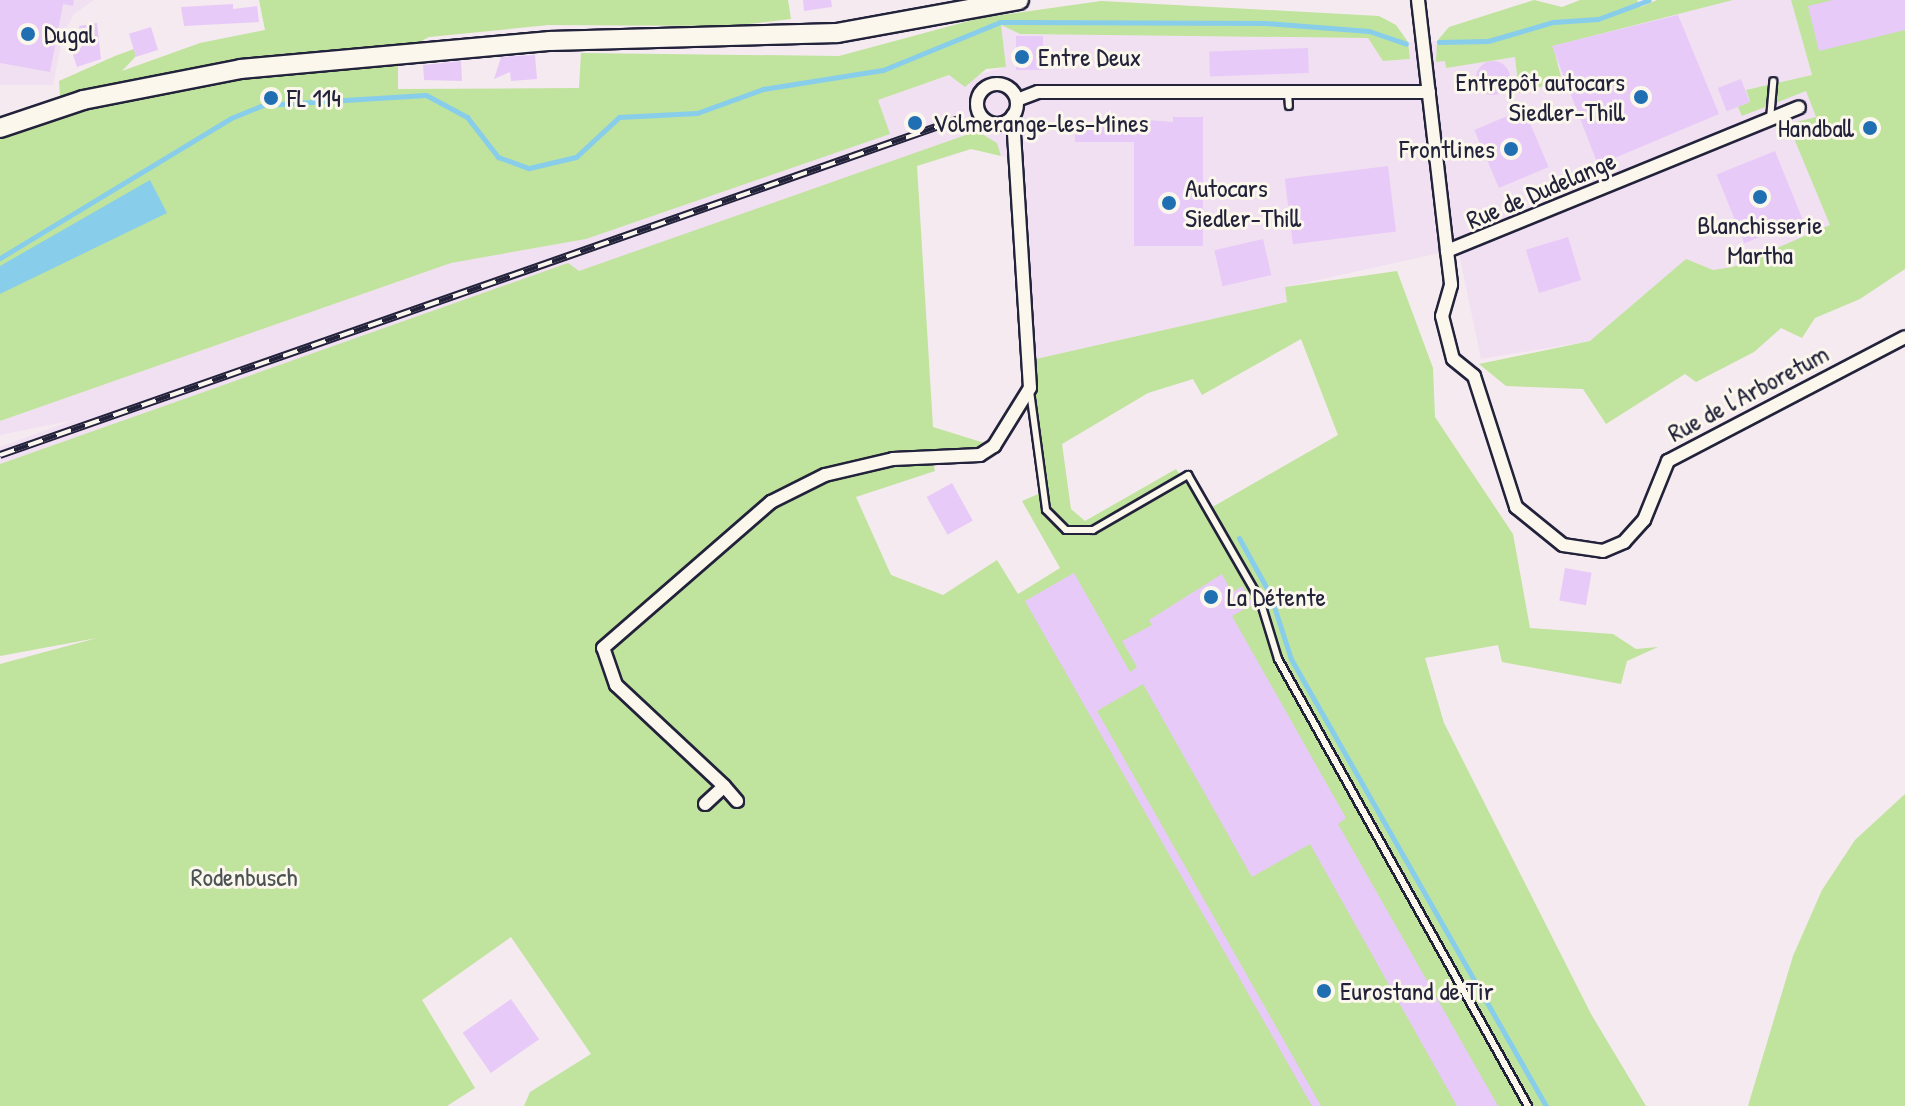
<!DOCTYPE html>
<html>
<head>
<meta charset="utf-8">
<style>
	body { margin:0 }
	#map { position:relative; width:1905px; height:1106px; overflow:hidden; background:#f5eaf0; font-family:"Patrick Hand",sans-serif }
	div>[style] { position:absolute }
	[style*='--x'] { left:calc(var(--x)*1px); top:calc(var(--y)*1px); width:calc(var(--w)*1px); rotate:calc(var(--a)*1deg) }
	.built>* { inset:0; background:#f1e0f2 }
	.green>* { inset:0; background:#c0e39d }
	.water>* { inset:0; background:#88ceea }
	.stream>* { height:5px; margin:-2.5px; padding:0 2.5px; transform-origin:2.5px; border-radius:2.5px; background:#88ceea }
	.building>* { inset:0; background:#e8caf8; transform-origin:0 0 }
	.round { border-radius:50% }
	.roads { filter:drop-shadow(2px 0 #22223b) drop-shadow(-2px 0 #22223b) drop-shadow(0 2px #22223b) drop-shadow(0 -2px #22223b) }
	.lane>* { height:6px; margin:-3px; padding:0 3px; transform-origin:3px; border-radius:3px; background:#fbf7ec }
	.street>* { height:12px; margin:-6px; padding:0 6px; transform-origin:6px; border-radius:6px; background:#fbf7ec }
	.street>.ring { margin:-6px; padding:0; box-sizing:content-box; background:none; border:12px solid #fbf7ec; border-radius:50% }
	.secondary>* { height:18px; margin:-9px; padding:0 9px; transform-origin:9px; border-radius:9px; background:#fbf7ec }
	.rail>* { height:8px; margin-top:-4px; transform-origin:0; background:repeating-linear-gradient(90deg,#fbf7ec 0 15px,#22223b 0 30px); box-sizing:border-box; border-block:2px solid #22223b }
	.dots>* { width:22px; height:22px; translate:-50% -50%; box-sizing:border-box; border:4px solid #fbf7ec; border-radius:50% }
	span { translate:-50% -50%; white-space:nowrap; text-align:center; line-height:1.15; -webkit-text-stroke:6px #fbf7ec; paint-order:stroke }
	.poi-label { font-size:26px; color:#22223b }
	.left { translate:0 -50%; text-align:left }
	.right { translate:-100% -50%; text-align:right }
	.street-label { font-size:26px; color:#22223b }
	.park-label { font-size:26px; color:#4a5254 }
</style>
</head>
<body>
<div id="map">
	<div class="built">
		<div style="clip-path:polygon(0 0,94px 0,74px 14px,63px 35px,53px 85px,0 85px)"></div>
		<div style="clip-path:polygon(1733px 0,1791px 0,1812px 75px,1746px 90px,1750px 102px,1742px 116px,1806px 91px,1816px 117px,1789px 125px,1831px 225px,1733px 267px,1713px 270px,1686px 260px,1590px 341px,1481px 359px,1458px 249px,1286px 287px,1287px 302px,1027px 361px,1016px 160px,1001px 156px,988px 136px,579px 271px,567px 264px,0 464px,0 447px,74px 420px,0 435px,0 421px,451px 263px,586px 239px,889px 134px,878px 100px,950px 75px,974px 76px,1005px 67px,1000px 25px,1020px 34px,1368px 38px,1384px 61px,1410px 59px,1408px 42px,1437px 41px,1436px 61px,1446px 61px,1447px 67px,1515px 57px,1519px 92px,1552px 46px)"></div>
	</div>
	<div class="green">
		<div style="clip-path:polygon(259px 0,788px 0,791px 19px,731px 26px,549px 25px,429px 37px,398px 53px,398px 89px,579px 88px,581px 53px,839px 56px,980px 18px,1101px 1px,1379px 16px,1396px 25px,1408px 42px,1410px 59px,1383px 61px,1368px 38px,1020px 34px,1001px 25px,1006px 67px,986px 69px,965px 87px,949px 75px,878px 100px,890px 134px,586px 239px,451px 263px,0 421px,0 128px,86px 92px,60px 96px,59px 81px,115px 56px,134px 49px,136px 56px,122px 71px,200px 43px,265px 30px)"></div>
		<div style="clip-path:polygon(1534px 0,1562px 7px,1580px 0,1637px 0,1641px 7px,1657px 0,1733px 0,1553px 46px,1562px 81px,1519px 93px,1515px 57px,1446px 68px,1445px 61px,1436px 62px,1437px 41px,1449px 27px)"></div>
		<div style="clip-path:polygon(1791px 0,1905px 0,1905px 269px,1860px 299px,1815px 318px,1802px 338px,1781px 328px,1754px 352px,1696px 382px,1685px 374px,1606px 424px,1583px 389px,1506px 386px,1479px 364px,1590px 341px,1686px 259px,1713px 270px,1733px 267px,1830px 225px,1788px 124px,1816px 117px,1806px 91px,1742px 116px,1738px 107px,1750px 101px,1746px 90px,1812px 75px)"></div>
		<div style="clip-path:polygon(evenodd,977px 131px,997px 143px,1001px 156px,971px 149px,917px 166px,933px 427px,994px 446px,932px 458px,935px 471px,856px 497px,891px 575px,943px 595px,997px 560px,1018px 594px,1060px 568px,1022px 501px,1043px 492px,1027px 361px,1287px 302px,1285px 287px,1397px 271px,1433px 368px,1435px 417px,1513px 534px,1530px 628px,1613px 634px,1636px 649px,1658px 647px,1627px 661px,1621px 684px,1502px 662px,1498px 645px,1425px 658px,1444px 723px,1591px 1014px,1646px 1106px,524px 1106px,530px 1092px,591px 1054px,511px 937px,422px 1000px,475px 1088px,447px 1106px,0 1106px,0 664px,97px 638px,0 656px,0 464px,568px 263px,579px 271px,977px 131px,1301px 339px,1338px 435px,1209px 509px,1188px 475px,1182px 478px,1176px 469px,1085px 521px,1071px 509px,1062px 444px,1148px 393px,1193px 379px,1202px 395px,1301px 339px)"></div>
		<div style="clip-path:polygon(1905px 794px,1905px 1106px,1748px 1106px,1793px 956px,1822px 890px,1855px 840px)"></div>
	</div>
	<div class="water">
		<div style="clip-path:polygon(150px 180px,167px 213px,0 294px,0 266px)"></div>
	</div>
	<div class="stream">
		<div style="--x:1439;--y:42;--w:49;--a:-1.2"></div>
		<div style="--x:1488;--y:41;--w:68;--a:-16.3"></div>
		<div style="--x:1553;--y:22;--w:45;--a:-3.8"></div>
		<div style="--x:1598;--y:19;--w:54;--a:-20.4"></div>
		<div style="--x:0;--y:258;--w:270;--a:-31.2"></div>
		<div style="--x:231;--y:118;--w:35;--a:-22"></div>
		<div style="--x:263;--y:105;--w:163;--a:-3.5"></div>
		<div style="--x:426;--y:95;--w:47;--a:28.2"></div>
		<div style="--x:467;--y:117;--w:51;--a:52.2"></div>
		<div style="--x:498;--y:157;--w:33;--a:20"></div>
		<div style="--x:529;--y:168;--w:48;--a:-13.2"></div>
		<div style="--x:576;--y:157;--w:59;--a:-42.9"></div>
		<div style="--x:619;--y:117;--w:78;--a:-2.9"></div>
		<div style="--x:697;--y:113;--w:70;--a:-20"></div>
		<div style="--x:763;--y:89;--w:121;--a:-9"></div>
		<div style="--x:883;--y:70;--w:126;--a:-22.3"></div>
		<div style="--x:1000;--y:22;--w:265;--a:0.2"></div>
		<div style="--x:1265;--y:23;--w:104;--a:4.4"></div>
		<div style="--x:1369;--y:31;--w:39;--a:19"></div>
		<div style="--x:1239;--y:538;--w:64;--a:61"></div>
		<div style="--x:1270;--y:594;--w:68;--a:72.1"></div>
		<div style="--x:1291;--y:659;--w:515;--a:60.3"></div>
	</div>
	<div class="building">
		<div style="clip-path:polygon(0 0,74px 0,73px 6px,63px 4px,50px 72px,0 63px)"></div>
		<div style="clip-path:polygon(803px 0,831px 0,832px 7px,804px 11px)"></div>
		<div style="clip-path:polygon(1833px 0,1905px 0,1905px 30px,1819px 51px,1808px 6px)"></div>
		<div style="clip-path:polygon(233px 4px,233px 9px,257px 6px,259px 22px,184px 26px,181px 7px)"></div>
		<div style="clip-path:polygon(1678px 15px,1719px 114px,1598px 165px,1552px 46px)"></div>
		<div style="clip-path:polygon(97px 23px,101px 59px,77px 67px,73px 55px,83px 45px,79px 26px)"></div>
		<div style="left:151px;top:27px;width:24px;height:23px;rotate:73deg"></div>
		<div style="left:1016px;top:36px;width:27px;height:34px"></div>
		<div style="left:1308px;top:48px;width:25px;height:99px;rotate:88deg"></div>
		<div style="clip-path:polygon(535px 55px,537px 79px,511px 81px,510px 72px,494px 79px,501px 57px)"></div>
		<div style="clip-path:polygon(461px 61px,462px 81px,424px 80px,423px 65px)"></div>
		<div class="round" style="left:1476px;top:61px;width:34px;height:34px"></div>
		<div style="left:1741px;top:79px;width:25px;height:25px;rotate:69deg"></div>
		<div style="left:1524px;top:109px;width:63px;height:54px;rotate:67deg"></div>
		<div style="clip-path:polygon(1110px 117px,1173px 122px,1173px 117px,1203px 117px,1203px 246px,1134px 246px,1134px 142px,1075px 142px,1075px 127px)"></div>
		<div style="left:1775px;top:151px;width:74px;height:63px;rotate:68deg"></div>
		<div style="left:1388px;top:166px;width:66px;height:104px;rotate:83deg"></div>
		<div style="left:1568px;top:237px;width:45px;height:44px;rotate:73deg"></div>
		<div style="left:1263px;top:239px;width:37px;height:50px;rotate:77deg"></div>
		<div style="left:952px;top:483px;width:43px;height:29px;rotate:61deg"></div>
		<div style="left:1565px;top:568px;width:27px;height:33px;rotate:10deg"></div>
		<div style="clip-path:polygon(1074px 573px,1130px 672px,1137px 667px,1122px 641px,1152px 625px,1149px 620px,1222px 574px,1232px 593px,1242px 586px,1253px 604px,1232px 616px,1346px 818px,1338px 824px,1498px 1106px,1457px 1106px,1310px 844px,1252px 877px,1143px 684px,1097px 711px,1321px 1106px,1312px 1106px,1025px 601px)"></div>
		<div style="left:511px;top:999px;width:49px;height:59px;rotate:55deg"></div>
	</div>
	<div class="roads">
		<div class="lane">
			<div style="--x:1288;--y:93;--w:13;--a:86"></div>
			<div style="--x:1770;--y:119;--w:38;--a:-85"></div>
			<div style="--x:1030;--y:391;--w:120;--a:82.3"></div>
			<div style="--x:1046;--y:510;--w:28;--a:45"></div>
			<div style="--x:1066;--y:530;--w:27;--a:0"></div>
			<div style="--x:1093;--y:530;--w:110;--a:-30.1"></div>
			<div style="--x:1188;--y:475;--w:144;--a:60.1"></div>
			<div style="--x:1260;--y:600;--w:62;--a:73"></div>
			<div style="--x:1278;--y:659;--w:512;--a:60.78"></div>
		</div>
		<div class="street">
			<div style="--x:1418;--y:0;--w:253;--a:83.4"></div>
			<div style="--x:1447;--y:251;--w:380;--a:-22.2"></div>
			<div class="ring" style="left:977px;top:84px;width:28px;height:28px"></div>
			<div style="--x:1017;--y:100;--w:22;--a:-21"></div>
			<div style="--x:1038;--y:92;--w:391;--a:0"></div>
			<div style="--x:1447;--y:251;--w:34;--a:83"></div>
			<div style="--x:1451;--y:285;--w:32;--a:106"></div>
			<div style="--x:1442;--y:316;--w:44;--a:75.7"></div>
			<div style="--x:1453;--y:359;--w:27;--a:39"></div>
			<div style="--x:1474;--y:376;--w:138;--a:72.2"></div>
			<div style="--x:1516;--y:507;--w:60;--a:39"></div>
			<div style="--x:1563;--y:545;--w:40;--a:8.5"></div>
			<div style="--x:1603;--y:551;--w:23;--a:-23"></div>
			<div style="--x:1624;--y:542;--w:30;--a:-48"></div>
			<div style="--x:1644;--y:520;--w:64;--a:-67.9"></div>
			<div style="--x:1668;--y:461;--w:267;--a:-27.6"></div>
			<div style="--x:724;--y:786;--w:20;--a:49"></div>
			<div style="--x:705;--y:804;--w:26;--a:-43"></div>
			<div style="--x:724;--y:786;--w:148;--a:-136.9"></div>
			<div style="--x:616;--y:685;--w:39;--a:-109"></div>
			<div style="--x:603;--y:648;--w:223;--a:-41"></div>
			<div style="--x:771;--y:502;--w:60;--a:-26.6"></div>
			<div style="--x:825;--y:475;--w:70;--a:-13.2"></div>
			<div style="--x:893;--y:459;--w:87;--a:-2.6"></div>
			<div style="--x:980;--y:455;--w:17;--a:-33"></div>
			<div style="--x:994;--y:446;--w:68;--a:-58.2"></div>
			<div style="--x:1030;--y:388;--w:273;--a:-93.6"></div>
		</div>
		<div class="secondary">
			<div style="--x:0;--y:128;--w:88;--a:-18.6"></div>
			<div style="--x:83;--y:100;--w:161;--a:-11.1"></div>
			<div style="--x:241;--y:69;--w:310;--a:-5.2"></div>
			<div style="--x:550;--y:41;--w:287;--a:-1.6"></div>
			<div style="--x:837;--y:33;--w:185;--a:-10.3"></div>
		</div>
	</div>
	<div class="rail">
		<div style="--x:0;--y:455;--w:1019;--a:-19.31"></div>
	</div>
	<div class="dots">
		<div style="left:28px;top:34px;background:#1f6fb2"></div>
		<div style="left:1022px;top:57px;background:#1f6fb2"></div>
		<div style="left:1641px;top:97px;background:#1f6fb2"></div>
		<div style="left:271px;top:98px;background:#1f6fb2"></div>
		<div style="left:915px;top:123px;background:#1f6fb2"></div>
		<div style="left:1870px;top:128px;background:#1f6fb2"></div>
		<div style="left:1511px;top:149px;background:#1f6fb2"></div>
		<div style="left:1760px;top:197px;background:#1f6fb2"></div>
		<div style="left:1169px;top:203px;background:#1f6fb2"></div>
		<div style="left:1211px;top:597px;background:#1f6fb2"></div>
		<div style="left:1324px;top:991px;background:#1f6fb2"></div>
	</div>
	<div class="poi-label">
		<span class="left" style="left:44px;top:34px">Dugal</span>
		<span class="left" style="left:1038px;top:57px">Entre Deux</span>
		<span class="right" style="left:1625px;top:97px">Entrepôt autocars<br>Siedler-Thill</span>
		<span class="left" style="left:287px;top:98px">FL 114</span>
		<span class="left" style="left:933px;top:123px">Volmerange-les-Mines</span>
		<span class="right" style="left:1854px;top:128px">Handball</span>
		<span class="right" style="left:1495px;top:149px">Frontlines</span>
		<span class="left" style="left:1185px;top:203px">Autocars<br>Siedler-Thill</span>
		<span style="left:1760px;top:240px">Blanchisserie<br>Martha</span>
		<span class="left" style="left:1227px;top:597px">La Détente</span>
		<span class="left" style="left:1340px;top:991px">Eurostand de Tir</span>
	</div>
	<div class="street-label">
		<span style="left:1541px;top:190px;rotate:-23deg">Rue de Dudelange</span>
		<span style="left:1748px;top:393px;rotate:-28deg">Rue de l'Arboretum</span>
	</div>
	<div class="park-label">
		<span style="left:244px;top:877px">Rodenbusch</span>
	</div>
</div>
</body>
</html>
